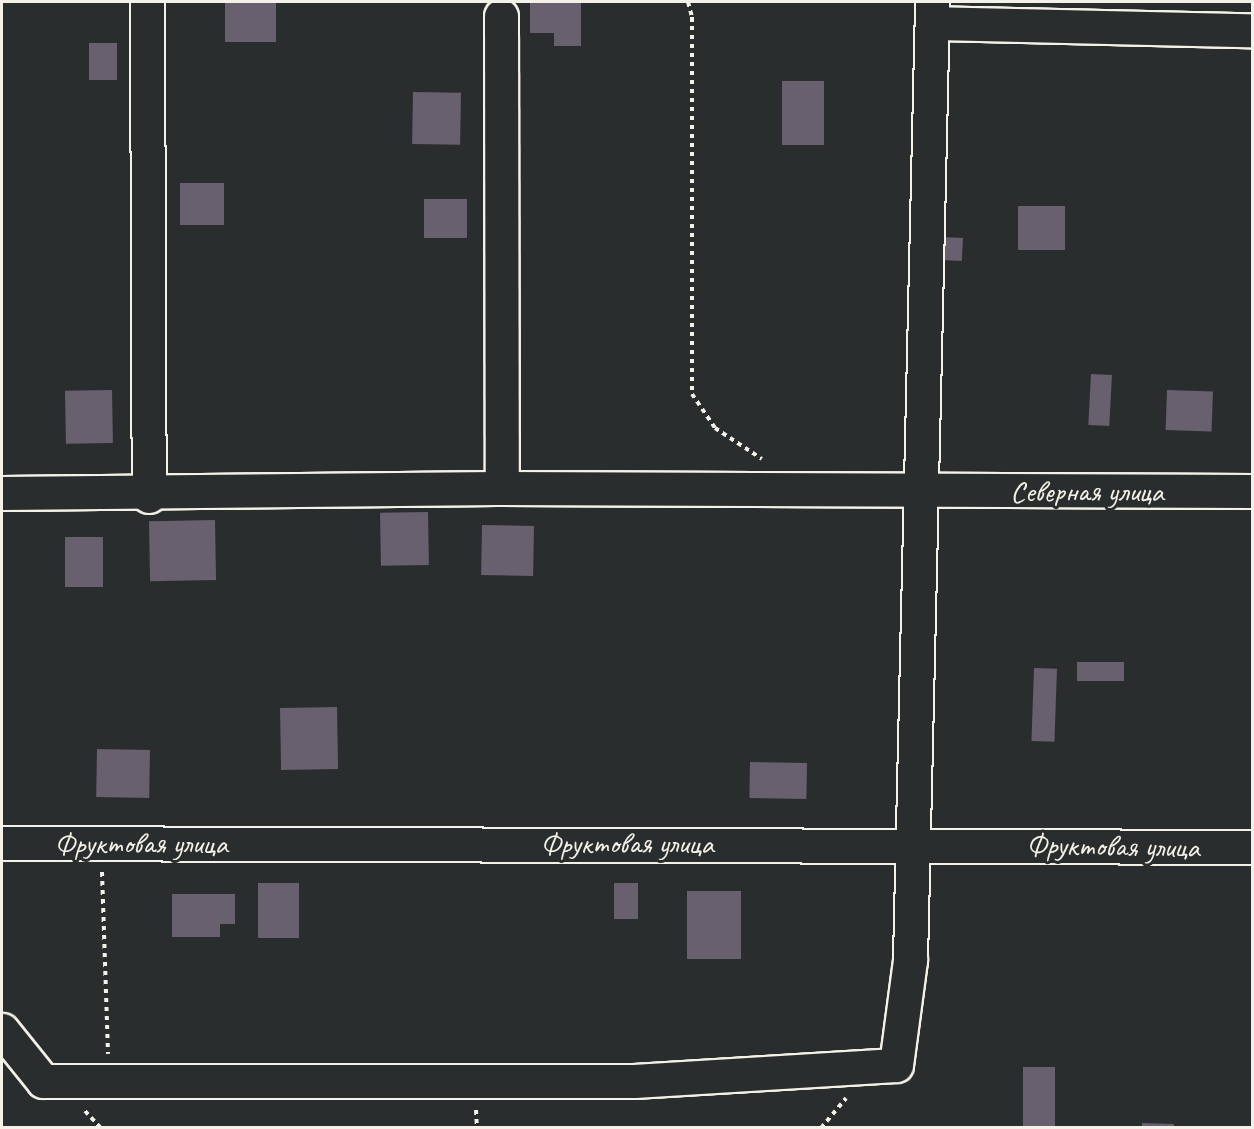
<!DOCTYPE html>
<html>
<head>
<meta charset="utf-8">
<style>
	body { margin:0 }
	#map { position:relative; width:1254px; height:1129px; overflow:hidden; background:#2a2d2e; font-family:Caveat,sans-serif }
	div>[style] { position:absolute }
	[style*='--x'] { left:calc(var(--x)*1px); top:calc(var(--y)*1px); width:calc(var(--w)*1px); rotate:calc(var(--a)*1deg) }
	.building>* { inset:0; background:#685f6f; transform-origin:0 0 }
	.path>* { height:4px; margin-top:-2px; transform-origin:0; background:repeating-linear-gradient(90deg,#f4f1e8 0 4.5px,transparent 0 9px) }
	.roads { filter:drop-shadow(2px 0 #f4f1e8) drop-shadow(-2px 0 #f4f1e8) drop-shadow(0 2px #f4f1e8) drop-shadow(0 -2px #f4f1e8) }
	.minor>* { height:33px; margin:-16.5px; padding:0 16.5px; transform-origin:16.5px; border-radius:16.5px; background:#2a2d2e }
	span { translate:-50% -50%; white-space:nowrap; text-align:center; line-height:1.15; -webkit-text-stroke:6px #2a2d2e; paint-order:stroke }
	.street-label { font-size:30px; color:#f4f1e8 }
	.frame { position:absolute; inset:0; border:3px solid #f4f1e8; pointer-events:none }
</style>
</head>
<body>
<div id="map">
	<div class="building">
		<div style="left:225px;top:2px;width:51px;height:40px"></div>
		<div style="clip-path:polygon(530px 2px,581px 2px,581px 46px,554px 46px,554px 33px,530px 33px)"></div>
		<div style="left:89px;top:43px;width:28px;height:37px"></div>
		<div style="left:782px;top:81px;width:42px;height:64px"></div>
		<div style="left:413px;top:92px;width:48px;height:52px;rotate:1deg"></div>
		<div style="left:224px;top:183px;width:42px;height:44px;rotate:90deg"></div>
		<div style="left:424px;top:199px;width:43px;height:39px"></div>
		<div style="left:1018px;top:206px;width:47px;height:44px"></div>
		<div style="left:942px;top:237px;width:21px;height:23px;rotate:3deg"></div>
		<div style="left:1091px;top:374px;width:21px;height:51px;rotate:3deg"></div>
		<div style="left:112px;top:390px;width:53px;height:47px;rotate:89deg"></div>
		<div style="left:1167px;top:390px;width:46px;height:40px;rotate:2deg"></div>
		<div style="left:428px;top:512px;width:53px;height:48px;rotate:89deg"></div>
		<div style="left:215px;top:520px;width:60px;height:66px;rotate:89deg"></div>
		<div style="left:482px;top:525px;width:52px;height:50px;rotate:1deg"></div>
		<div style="left:65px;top:537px;width:38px;height:50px"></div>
		<div style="left:1077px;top:662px;width:47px;height:19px"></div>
		<div style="left:1034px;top:668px;width:23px;height:73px;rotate:2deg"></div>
		<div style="left:337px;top:707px;width:62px;height:57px;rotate:89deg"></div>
		<div style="left:97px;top:749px;width:53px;height:48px;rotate:1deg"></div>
		<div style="left:750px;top:762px;width:57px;height:36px;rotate:1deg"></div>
		<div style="left:258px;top:883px;width:41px;height:55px"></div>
		<div style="left:614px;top:883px;width:24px;height:36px"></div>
		<div style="left:687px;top:891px;width:54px;height:68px"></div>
		<div style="clip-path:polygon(172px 894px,235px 894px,235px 924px,220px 924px,220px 937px,172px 937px)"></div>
		<div style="left:1023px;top:1067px;width:32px;height:61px"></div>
		<div style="clip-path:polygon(1142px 1123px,1174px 1124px,1174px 1128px,1142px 1128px)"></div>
	</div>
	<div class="path">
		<div style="--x:688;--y:2;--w:16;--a:75"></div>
		<div style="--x:692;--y:17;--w:377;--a:90"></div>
		<div style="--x:692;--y:394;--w:41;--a:55.9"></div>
		<div style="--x:715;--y:428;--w:56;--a:33.4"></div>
		<div style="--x:102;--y:872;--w:182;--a:88.1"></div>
		<div style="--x:476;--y:1110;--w:18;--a:87"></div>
		<div style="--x:85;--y:1111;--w:23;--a:47"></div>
		<div style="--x:821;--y:1128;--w:39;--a:-50"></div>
	</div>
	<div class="roads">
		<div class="minor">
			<div style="--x:147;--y:2;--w:494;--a:89.8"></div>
			<div style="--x:501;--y:16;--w:472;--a:89.9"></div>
			<div style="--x:932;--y:23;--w:320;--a:1.3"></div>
			<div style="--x:2;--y:493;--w:500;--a:-0.57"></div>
			<div style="--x:502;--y:488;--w:750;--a:0.23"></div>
			<div style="--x:2;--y:843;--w:1250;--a:0.18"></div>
			<div style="--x:2;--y:1030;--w:65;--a:51.2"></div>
			<div style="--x:43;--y:1081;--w:591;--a:0"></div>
			<div style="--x:634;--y:1081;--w:262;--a:-3.5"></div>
			<div style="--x:896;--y:1065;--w:106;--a:-82.4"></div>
			<div style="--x:910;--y:960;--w:958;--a:-88.68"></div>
		</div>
	</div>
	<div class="street-label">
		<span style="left:1087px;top:491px">Северная улица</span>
		<span style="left:141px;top:843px">Фруктовая улица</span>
		<span style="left:627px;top:843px">Фруктовая улица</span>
		<span style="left:1113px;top:846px;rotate:1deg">Фруктовая улица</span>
	</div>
	<div class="frame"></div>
</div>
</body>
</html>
